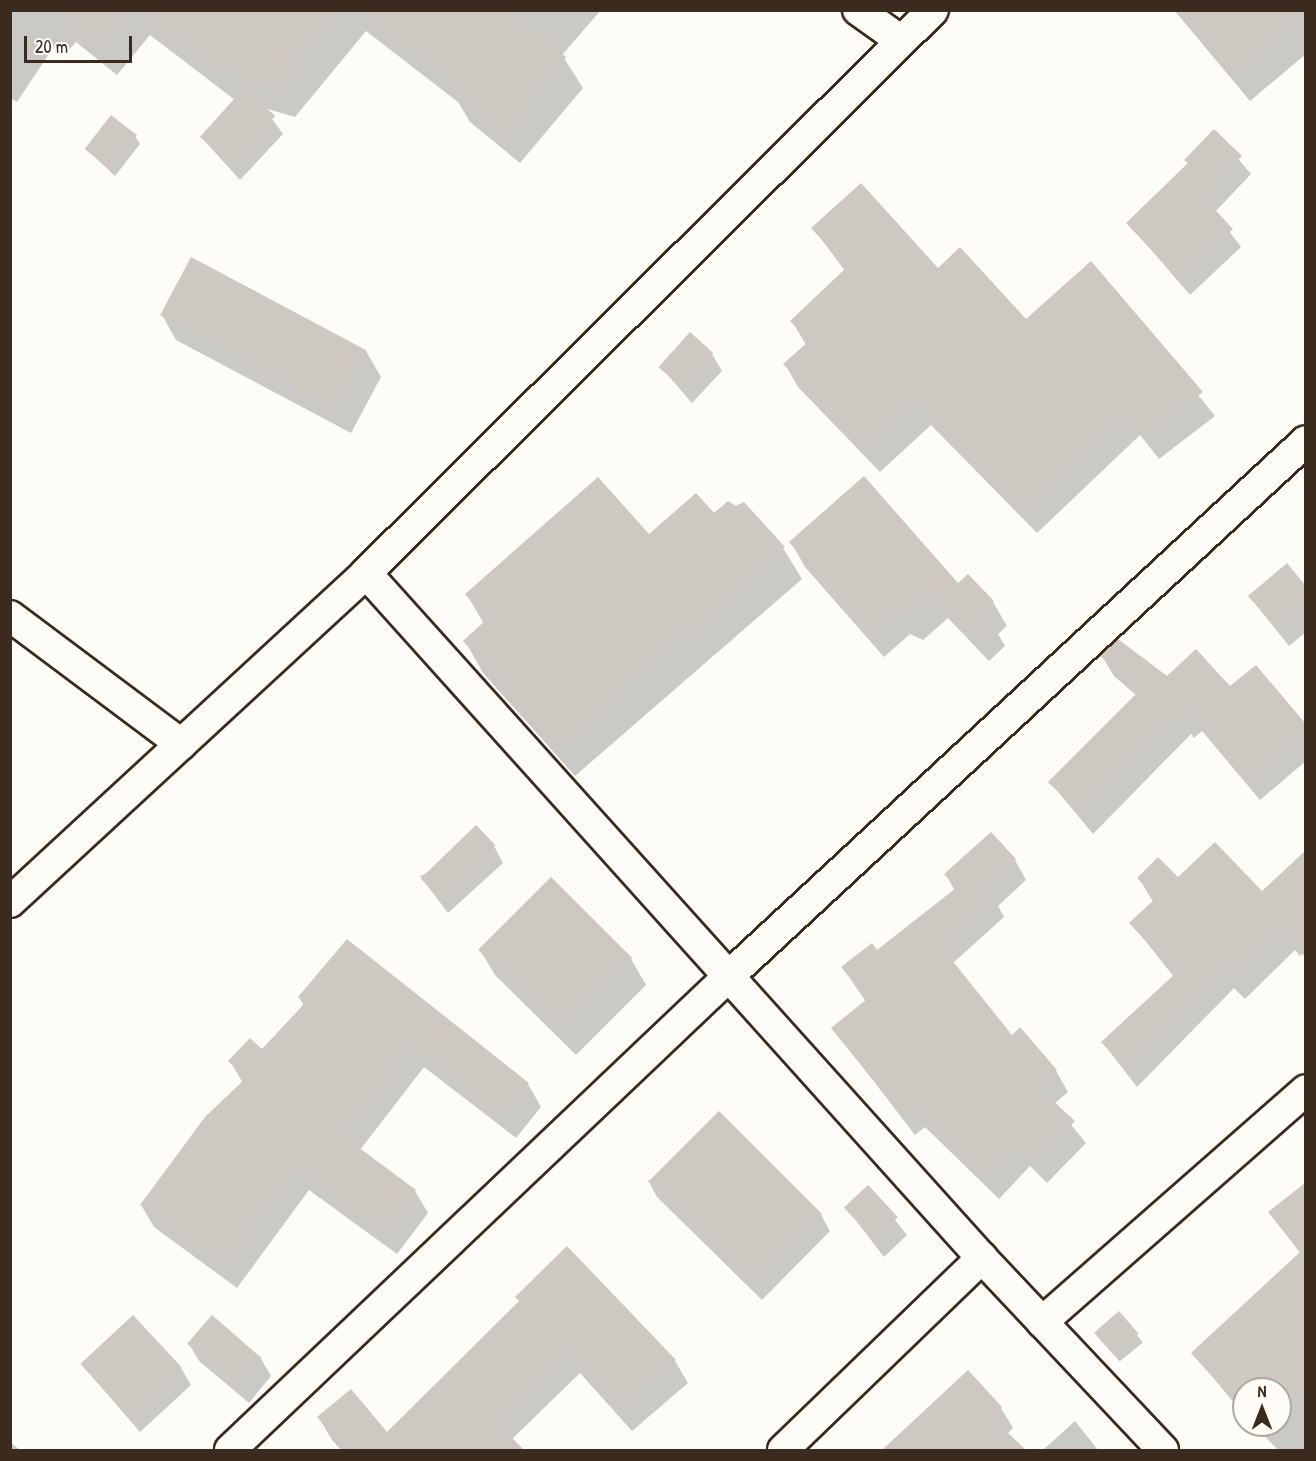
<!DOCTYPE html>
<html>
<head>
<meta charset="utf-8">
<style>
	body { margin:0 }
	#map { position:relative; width:1316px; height:1461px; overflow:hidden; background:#fdfcf7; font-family:"Patrick Hand",sans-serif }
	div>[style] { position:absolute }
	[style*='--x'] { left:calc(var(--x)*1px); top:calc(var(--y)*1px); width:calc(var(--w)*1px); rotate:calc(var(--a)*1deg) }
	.shadow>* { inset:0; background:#0003; transform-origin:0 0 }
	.building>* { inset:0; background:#cdc8c2; transform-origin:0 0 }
	.roads { filter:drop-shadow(2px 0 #3b2a1e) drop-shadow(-2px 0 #3b2a1e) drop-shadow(0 2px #3b2a1e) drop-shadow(0 -2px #3b2a1e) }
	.street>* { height:30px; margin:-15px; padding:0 15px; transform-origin:15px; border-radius:15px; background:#fdfcf7 }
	span { translate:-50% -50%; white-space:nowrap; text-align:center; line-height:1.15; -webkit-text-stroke:6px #fdfcf7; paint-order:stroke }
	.frame { position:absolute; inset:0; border:12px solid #3b2a1e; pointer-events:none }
	.north { position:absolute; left:1232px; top:1377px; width:60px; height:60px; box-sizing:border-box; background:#fdfcf7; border:2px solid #afa8a0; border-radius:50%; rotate:0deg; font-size:16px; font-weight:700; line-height:24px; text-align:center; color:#3b2a1e }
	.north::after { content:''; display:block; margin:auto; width:21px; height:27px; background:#3b2a1e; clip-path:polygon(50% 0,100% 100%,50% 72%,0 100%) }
	.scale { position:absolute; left:24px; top:36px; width:108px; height:27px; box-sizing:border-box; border:3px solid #3b2a1e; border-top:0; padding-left:8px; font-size:18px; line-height:21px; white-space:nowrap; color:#3b2a1e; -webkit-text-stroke:4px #fdfcf7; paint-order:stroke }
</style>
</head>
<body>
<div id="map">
	<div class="shadow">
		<div style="clip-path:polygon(10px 10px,601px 10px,562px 55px,583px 88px,520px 163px,470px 122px,458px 102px,366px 31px,295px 117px,264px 108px,283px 134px,240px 180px,201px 137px,235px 100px,150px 35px,117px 75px,76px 42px,68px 51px,57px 42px,17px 102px,10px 98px)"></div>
		<div style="clip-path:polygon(1174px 10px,1306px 10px,1306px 54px,1250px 101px)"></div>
		<div style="clip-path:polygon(1214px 131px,1251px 174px,1215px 212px,1241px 247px,1190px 295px,1128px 223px,1189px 165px,1186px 160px)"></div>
		<div style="clip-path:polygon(135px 136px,140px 144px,115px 176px,86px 149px)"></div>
		<div style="clip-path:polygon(813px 228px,938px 270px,1026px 321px,1091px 263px,1215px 416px,1159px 459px,1140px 435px,1037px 533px,931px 425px,880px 472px,798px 387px,785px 364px,806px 345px,792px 321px,845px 271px)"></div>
		<div style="clip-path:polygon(162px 315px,366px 351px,381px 377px,351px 433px,176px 340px)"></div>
		<div style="clip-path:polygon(712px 354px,722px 371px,692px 403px,660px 366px)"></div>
		<div style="clip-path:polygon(714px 516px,783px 548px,802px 579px,575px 776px,483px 673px,465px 641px,484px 624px,467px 595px)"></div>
		<div style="clip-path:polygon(791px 542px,958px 585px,993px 602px,1007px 626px,998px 634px,1005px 646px,989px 661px,948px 618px,923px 640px,910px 634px,884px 657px,805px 567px)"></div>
		<div style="clip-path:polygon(1287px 565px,1306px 587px,1306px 632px,1289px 646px,1250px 597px)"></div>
		<div style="clip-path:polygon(1102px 656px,1167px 678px,1230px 688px,1256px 667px,1306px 725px,1306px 761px,1260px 800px,1202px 731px,1194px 738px,1191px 734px,1093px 834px,1050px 782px,1136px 695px,1114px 676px)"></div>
		<div style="clip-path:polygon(494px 846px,503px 863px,448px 913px,420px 876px)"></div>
		<div style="clip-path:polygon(1306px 853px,1306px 950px,1300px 956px,1295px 950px,1245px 999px,1234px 988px,1137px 1087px,1103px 1043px,1174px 977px,1131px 923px,1153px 902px,1139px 878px,1262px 893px)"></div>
		<div style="clip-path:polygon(1015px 860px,1026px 880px,998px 906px,1004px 917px,953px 963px,1011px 1037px,1020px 1029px,1056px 1071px,1068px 1092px,1054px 1104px,1086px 1143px,1047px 1183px,1030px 1166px,999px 1199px,925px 1127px,915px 1135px,833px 1028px,866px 1002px,843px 968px,877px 952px,955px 891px,946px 875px)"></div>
		<div style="clip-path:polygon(551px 879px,631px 959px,646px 985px,576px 1055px,495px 975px,480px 950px)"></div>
		<div style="clip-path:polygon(299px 997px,528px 1084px,541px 1107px,516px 1138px,424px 1067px,360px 1150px,415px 1191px,428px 1213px,397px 1254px,309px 1190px,237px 1288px,154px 1227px,141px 1205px,243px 1083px,230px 1061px,263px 1052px,304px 1006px)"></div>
		<div style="clip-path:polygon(648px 1180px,821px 1215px,830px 1231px,762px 1300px,657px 1197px)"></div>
		<div style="clip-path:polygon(1306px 1185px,1306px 1261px,1270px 1212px)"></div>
		<div style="clip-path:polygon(868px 1187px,907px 1235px,884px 1257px,847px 1209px)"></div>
		<div style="clip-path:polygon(1297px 1257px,1306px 1266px,1306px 1450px,1278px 1450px,1254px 1425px,1280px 1425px,1280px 1389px,1244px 1389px,1244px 1415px,1193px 1353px)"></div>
		<div style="clip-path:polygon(520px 1303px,675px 1361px,688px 1383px,632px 1431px,580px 1373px,511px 1440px,522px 1450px,341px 1450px,332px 1440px,319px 1418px,387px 1434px)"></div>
		<div style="left:1119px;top:1313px;width:38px;height:30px;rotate:51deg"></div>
		<div style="clip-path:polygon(212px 1317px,261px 1359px,271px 1376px,249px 1403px,199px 1361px,189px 1344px)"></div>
		<div style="clip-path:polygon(82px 1365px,181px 1368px,191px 1385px,140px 1432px)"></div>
		<div style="clip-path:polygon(968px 1373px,1001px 1408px,1013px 1428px,1007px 1434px,1024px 1450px,887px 1450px)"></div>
		<div style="clip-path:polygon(1075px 1421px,1098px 1450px,1043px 1450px)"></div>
		<div style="clip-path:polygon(10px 1442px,20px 1450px,10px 1450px)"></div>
	</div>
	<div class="building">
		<div style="clip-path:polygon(55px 10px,128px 10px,99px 46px)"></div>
		<div style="clip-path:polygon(138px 10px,341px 10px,277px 88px,209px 67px)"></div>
		<div style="clip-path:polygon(359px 10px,509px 10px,566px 57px,502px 134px,450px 92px,456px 85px)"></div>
		<div style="clip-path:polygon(1177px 10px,1305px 10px,1305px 16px,1234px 77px)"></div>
		<div style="left:244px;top:88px;width:42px;height:66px;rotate:42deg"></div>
		<div style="left:111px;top:115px;width:33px;height:43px;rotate:38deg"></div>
		<div style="clip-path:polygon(1214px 129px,1242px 156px,1203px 197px,1233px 229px,1179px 279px,1126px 223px,1188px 163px,1184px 160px)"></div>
		<div style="clip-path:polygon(861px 183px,938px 268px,960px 247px,1026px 319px,1091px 261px,1203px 392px,1144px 437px,1126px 413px,1023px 512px,917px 403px,866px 450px,783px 364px,809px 341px,790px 321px,847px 267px,811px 228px)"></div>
		<div style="left:191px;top:257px;width:199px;height:66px;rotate:28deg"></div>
		<div style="left:690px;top:332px;width:31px;height:47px;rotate:42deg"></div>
		<div style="clip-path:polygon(864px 476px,958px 583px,968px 574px,994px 601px,983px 611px,992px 621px,974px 638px,933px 594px,908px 616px,896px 610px,869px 633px,789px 542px)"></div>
		<div style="clip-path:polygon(598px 477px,649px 534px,696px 493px,714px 513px,728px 501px,736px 506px,744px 502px,785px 547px,556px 746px,463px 641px,487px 619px,465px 594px)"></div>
		<div style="clip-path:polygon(1287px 563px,1305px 585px,1305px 607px,1278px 630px,1248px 596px)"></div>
		<div style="clip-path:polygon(1118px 639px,1167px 676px,1196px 649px,1230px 686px,1256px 665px,1305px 723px,1305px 731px,1247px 780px,1189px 711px,1181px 718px,1178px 715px,1081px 814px,1048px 782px,1140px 690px,1100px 656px)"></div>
		<div style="left:476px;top:825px;width:28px;height:77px;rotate:46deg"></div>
		<div style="clip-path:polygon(991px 832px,1016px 859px,985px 887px,993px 895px,939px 944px,1012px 1035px,1020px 1027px,1057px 1070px,1038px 1087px,1075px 1121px,1034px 1163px,1017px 1147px,986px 1179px,913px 1107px,902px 1116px,831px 1028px,867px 999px,841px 967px,872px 943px,877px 950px,956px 888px,944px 874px)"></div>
		<div style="clip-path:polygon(1215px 842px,1262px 891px,1305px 851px,1305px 957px,1282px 930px,1232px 979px,1222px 968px,1124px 1067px,1101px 1042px,1176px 973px,1129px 923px,1156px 898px,1137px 878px,1158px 857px,1178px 877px)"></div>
		<div style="left:551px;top:877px;width:115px;height:103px;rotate:45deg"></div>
		<div style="clip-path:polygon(347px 939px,529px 1083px,502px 1117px,411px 1046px,342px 1135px,416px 1190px,384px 1233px,296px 1169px,224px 1267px,140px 1205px,205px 1117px,246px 1078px,228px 1061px,250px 1038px,262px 1049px,305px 1003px,298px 997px)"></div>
		<div style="left:719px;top:1111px;width:146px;height:100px;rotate:45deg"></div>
		<div style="clip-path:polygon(1305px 1183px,1305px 1389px,1280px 1412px,1280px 1389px,1244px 1389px,1244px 1412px,1191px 1353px,1300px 1252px,1268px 1212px)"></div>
		<div style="left:868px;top:1185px;width:44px;height:33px;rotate:47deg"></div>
		<div style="clip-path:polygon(567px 1246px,676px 1360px,618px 1410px,566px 1351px,495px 1421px,524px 1450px,346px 1450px,317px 1417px,351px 1389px,387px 1432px,519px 1301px,515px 1297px)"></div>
		<div style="left:1119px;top:1311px;width:30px;height:33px;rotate:49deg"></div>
		<div style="left:133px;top:1315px;width:71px;height:72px;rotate:47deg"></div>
		<div style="left:212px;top:1315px;width:66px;height:38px;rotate:41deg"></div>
		<div style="clip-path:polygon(968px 1370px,1002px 1407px,991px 1417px,1026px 1450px,882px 1450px)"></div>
	</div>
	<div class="roads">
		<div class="street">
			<div style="--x:858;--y:10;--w:52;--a:35.5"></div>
			<div style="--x:366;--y:573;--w:921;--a:48.04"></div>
			<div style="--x:982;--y:1258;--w:264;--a:46.7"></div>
			<div style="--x:10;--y:616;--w:214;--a:36.8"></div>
			<div style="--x:10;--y:902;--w:485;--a:-42.7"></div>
			<div style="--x:366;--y:573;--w:799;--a:-44.8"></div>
			<div style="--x:1042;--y:1322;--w:351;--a:-41.3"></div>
			<div style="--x:230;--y:1450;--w:690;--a:-43.53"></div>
			<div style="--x:730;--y:975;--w:785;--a:-42.83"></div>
			<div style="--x:783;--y:1450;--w:277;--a:-44"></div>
		</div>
	</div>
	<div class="frame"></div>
	<div class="north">N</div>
	<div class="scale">20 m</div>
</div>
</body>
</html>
